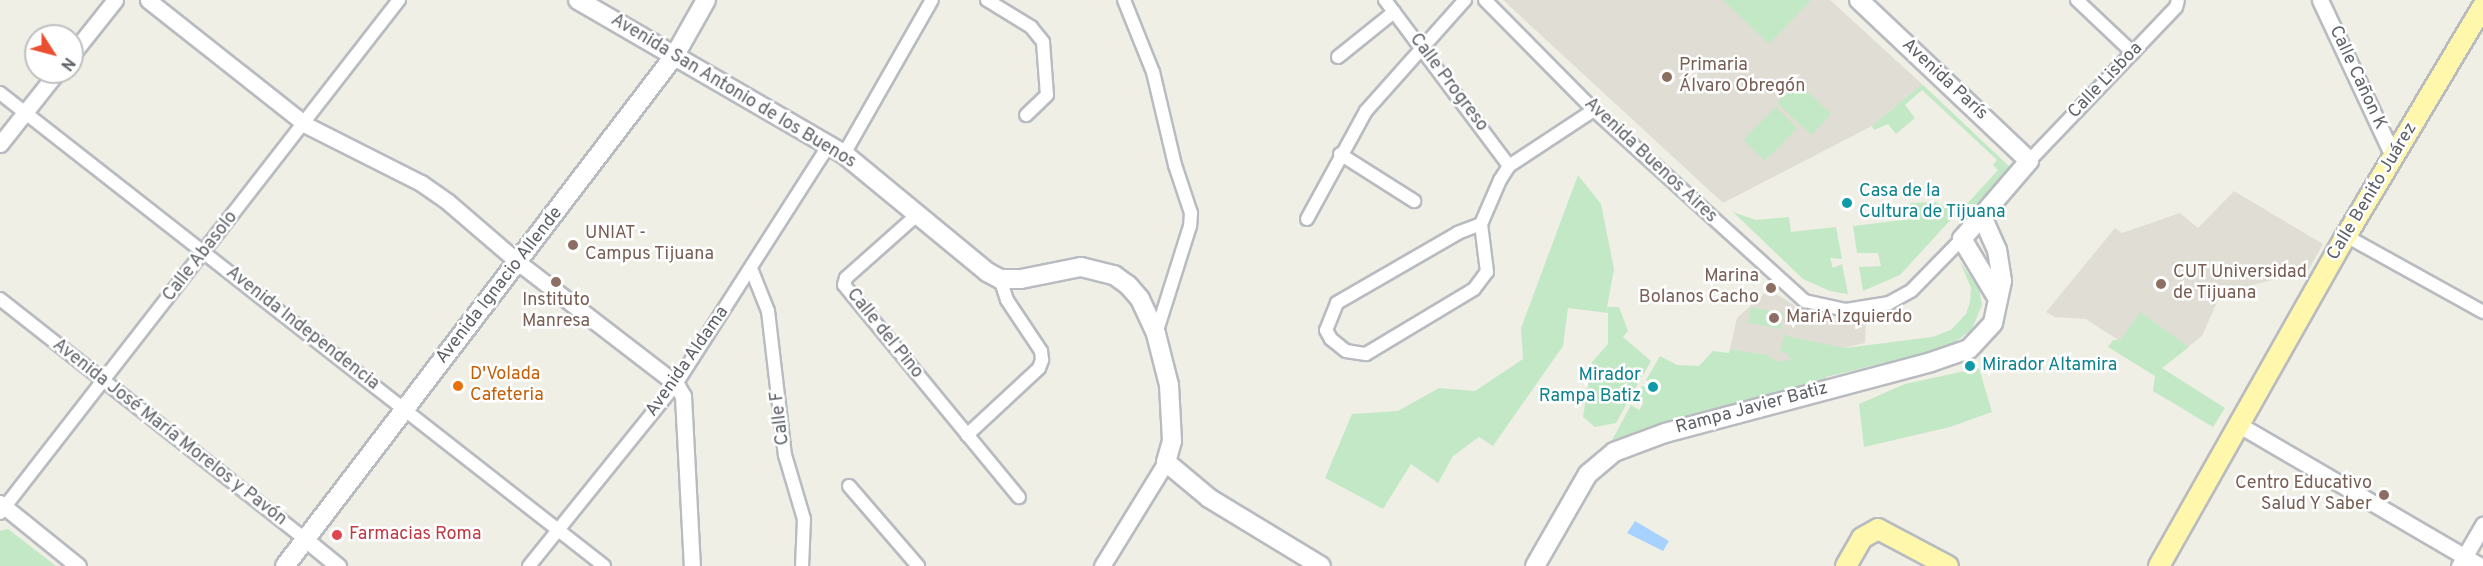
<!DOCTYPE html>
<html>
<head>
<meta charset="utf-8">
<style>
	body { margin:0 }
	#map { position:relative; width:2483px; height:566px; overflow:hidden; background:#f0efe6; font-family:Overpass,sans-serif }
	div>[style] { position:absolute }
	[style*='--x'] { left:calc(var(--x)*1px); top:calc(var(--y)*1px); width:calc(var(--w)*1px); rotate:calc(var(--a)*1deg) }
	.education>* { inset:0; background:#e0ded4 }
	.green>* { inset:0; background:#c3e8c6; transform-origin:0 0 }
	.water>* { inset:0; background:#a7d2ff }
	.roads { filter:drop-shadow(2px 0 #b8bbc0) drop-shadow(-2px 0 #b8bbc0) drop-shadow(0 2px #b8bbc0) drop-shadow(0 -2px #b8bbc0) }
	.minor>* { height:12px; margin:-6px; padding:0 6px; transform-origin:6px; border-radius:6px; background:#fff }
	.tertiary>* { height:15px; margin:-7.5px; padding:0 7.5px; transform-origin:7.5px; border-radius:7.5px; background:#fff }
	.secondary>* { height:18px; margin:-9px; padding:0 9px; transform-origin:9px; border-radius:9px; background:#fff }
	.primary>* { height:20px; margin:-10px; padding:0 10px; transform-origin:10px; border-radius:10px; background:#fff8ac }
	.dots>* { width:16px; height:16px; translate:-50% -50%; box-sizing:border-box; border:3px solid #fff; border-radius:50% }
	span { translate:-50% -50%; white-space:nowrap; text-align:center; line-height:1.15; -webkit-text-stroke:5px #fff; paint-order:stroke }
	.education-label { font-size:18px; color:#785e54 }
	.left { translate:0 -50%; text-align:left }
	.right { translate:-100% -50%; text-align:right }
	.street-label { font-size:18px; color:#5e6167 }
	.culture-label { font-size:18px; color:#0d838f }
	.food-label { font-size:18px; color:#c56008 }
	.health-label { font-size:18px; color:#be3a42 }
	.north { position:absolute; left:24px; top:24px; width:60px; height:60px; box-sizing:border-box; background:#fff; border:2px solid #bfc0c2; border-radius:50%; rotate:126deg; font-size:16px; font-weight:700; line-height:24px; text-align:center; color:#5e6167 }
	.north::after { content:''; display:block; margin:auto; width:21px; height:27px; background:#eb4f31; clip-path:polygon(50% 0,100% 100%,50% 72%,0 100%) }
</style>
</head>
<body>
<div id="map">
	<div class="education">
		<div style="clip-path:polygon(1503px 0,1830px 0,1922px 84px,1872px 126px,1723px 203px)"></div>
		<div style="clip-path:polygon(2234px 191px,2323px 244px,2308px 271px,2221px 293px,2202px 336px,2161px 368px,2086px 319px,2055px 317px,2046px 312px,2115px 228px,2122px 233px,2180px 213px,2198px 228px)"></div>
		<div style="clip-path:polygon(1769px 289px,1815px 319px,1866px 323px,1865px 343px,1779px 363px,1767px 355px,1730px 349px,1737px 318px)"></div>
	</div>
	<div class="green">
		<div style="clip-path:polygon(1723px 0,1811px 0,1769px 44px)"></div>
		<div style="left:1797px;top:82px;width:47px;height:29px;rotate:43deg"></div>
		<div style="clip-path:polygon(1922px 84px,2011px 168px,1970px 211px,1965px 206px,1998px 170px,1993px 165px,1997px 160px,1922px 90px,1905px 105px,1915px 118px,1896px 134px,1888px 124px,1874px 130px,1872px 126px)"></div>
		<div style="left:1776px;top:107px;width:30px;height:46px;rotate:45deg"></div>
		<div style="clip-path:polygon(1578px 175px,1601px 204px,1614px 269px,1607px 307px,1619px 307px,1628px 331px,1623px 337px,1651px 361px,1642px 377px,1637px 375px,1633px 381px,1638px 384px,1631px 397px,1622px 392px,1619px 399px,1627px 403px,1616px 423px,1595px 427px,1583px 417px,1592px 362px,1608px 344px,1608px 313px,1568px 308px,1563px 346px,1493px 446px,1479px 437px,1453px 456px,1438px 483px,1411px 464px,1383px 509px,1325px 478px,1352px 414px,1398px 411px,1439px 388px,1475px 391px,1523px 359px,1521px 328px)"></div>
		<div style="clip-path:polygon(1936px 202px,1956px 214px,1900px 275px,1863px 291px,1859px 267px,1881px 266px,1878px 253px,1857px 253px,1853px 226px,1911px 219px,1910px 203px)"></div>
		<div style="clip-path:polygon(1733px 212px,1756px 220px,1789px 217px,1791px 232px,1836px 227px,1842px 259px,1830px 258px,1833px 268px,1842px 264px,1848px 294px,1830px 291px,1803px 279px)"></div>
		<div style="clip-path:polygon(1960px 262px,1979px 288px,1982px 305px,1972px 329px,1949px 347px,1826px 377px,1826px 382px,1611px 442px,1631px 405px,1639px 410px,1643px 404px,1635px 399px,1642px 386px,1655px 391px,1658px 387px,1646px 380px,1660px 356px,1677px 365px,1699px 366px,1713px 351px,1729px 353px,1730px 349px,1767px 355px,1779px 362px,1805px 356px,1789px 359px,1787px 353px,1780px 352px,1785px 331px,1786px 336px,1845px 348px,1932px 337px,1951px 330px,1966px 314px,1970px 302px,1971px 288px)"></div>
		<div style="left:1751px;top:307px;width:33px;height:16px;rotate:11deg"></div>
		<div style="clip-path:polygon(2140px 312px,2189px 347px,2162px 368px,2225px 408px,2213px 427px,2153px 391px,2155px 376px,2108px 347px,2113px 340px,2121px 340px)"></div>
		<div style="clip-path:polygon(1979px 368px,1992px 412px,1950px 427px,1864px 447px,1859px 404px,1905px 384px)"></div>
		<div style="clip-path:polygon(8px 529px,56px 566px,0 566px,0 531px)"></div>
	</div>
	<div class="water">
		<div style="clip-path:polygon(1635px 521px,1669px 541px,1663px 551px,1627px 533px)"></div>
	</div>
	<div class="roads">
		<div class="minor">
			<div style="--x:987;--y:0;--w:52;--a:31.5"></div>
			<div style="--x:1031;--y:27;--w:19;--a:51"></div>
			<div style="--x:1043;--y:42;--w:53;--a:85.7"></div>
			<div style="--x:1047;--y:95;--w:29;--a:136"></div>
			<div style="--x:1124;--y:0;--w:78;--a:68.1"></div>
			<div style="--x:1153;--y:72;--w:96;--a:76.7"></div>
			<div style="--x:1175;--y:165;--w:51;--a:71.6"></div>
			<div style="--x:1191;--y:213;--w:13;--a:94"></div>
			<div style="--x:1190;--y:226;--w:113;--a:107.5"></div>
			<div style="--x:1385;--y:0;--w:207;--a:53.2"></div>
			<div style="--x:1485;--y:0;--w:155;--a:45.3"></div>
			<div style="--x:1594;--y:110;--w:285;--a:42.2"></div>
			<div style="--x:1805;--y:301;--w:42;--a:12.4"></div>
			<div style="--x:1846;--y:310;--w:44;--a:-9.2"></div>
			<div style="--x:1889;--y:303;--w:26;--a:-29"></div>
			<div style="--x:1912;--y:290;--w:71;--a:-45.6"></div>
			<div style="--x:2077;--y:0;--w:77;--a:43.4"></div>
			<div style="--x:1338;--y:57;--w:72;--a:-38.8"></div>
			<div style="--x:0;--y:93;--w:767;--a:38.06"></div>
			<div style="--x:844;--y:154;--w:177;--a:-60.3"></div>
			<div style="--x:1340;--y:154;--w:88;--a:32.4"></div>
			<div style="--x:2029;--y:161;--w:213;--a:-46.3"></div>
			<div style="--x:2176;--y:7;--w:7;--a:-74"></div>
			<div style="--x:918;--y:214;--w:96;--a:138.4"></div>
			<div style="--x:846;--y:278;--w:7;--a:106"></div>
			<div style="--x:844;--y:285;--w:275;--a:50.5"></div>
			<div style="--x:1307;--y:219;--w:123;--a:-61.4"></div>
			<div style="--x:1366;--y:111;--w:149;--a:-48.3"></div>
			<div style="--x:1481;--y:224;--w:25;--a:159"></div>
			<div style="--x:1458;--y:233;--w:140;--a:150"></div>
			<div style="--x:1337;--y:303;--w:29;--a:112"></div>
			<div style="--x:1326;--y:330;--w:10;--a:61"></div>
			<div style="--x:1331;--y:339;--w:19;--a:39"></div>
			<div style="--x:1346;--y:351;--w:20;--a:9"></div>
			<div style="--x:1366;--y:354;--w:126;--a:-31"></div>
			<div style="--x:1474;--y:289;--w:21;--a:-53"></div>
			<div style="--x:1487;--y:272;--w:48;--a:-97.1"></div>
			<div style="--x:1481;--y:224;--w:48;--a:-66.6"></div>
			<div style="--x:1500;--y:180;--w:17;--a:-57"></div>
			<div style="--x:1509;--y:166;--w:102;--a:-33.4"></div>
			<div style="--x:2346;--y:236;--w:157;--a:29"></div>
			<div style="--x:752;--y:271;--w:43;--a:68.2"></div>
			<div style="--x:768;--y:311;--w:145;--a:83.3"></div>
			<div style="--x:785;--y:455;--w:67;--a:73.5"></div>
			<div style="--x:804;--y:519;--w:47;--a:92.4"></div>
			<div style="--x:0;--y:299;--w:388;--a:38.2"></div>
			<div style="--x:967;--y:435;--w:98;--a:-42.9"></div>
			<div style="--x:1039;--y:368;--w:9;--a:-69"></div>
			<div style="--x:1042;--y:360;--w:9;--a:-96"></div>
			<div style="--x:1041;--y:351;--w:61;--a:-123.7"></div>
			<div style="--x:1007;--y:300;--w:22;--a:-108"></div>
			<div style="--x:849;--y:486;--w:106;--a:49.2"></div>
			<div style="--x:0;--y:513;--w:650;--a:-52.13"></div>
			<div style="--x:529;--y:566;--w:234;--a:-51.1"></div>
			<div style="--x:676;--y:384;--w:284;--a:-57.4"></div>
		</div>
		<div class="tertiary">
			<div style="--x:148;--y:0;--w:201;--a:38.3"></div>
			<div style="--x:306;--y:125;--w:129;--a:26.8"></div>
			<div style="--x:421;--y:183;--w:33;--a:35"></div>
			<div style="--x:448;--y:202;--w:94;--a:40.7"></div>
			<div style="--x:519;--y:263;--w:198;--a:37.6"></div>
			<div style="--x:676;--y:384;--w:14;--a:60"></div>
			<div style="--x:683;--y:396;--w:170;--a:87"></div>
			<div style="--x:2320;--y:0;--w:172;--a:64.9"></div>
			<div style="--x:72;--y:54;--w:69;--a:-51.5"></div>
			<div style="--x:0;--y:144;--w:92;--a:-51.6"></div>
			<div style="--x:2241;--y:426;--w:278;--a:30.3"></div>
			<div style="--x:0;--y:503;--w:100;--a:38.9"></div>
			<div style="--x:305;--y:539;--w:43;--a:39.3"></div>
			<div style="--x:1102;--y:566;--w:122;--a:-58.4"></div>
			<div style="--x:2459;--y:566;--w:48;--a:-59.7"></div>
		</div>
		<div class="secondary">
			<div style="--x:578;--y:0;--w:307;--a:30.1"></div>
			<div style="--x:844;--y:154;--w:185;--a:39.5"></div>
			<div style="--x:987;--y:272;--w:15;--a:28"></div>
			<div style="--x:1000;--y:279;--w:21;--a:0"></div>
			<div style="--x:1021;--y:279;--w:61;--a:-11.3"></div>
			<div style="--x:1081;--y:267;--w:34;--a:14"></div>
			<div style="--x:1114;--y:275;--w:17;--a:36"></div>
			<div style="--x:1128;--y:285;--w:18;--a:49"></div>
			<div style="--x:1140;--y:299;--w:38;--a:65"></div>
			<div style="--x:1156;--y:334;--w:53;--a:75.7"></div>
			<div style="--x:1169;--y:385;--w:56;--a:86.9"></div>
			<div style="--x:1172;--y:441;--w:22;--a:106"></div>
			<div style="--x:1166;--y:462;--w:56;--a:39.9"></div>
			<div style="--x:1209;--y:498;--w:131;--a:31.3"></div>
			<div style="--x:1859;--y:0;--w:234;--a:43.4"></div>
			<div style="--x:2029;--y:161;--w:103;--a:130.7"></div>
			<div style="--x:1962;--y:239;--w:70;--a:59"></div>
			<div style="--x:285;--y:566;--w:643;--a:-52.65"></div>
			<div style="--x:675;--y:55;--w:63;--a:-60.6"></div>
			<div style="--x:1535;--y:566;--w:106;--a:-60.1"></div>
			<div style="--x:1588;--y:474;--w:34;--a:-40"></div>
			<div style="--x:1614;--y:452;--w:54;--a:-20.4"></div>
			<div style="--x:1665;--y:433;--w:275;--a:-14.9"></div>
			<div style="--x:1931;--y:362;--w:40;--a:-18.9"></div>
			<div style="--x:1969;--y:349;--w:35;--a:-47"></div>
			<div style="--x:1993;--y:323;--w:43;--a:-77.9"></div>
			<div style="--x:2002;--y:281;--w:31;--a:-99"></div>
			<div style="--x:1997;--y:250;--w:36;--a:-114"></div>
		</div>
		<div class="primary">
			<div style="--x:1846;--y:566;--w:32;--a:-60"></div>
			<div style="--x:1862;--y:538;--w:18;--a:-29"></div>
			<div style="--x:1878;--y:529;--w:79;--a:27.9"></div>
			<div style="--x:2159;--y:566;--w:379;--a:-60.5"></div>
			<div style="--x:2346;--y:236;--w:268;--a:-59.2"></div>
		</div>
	</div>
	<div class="dots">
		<div style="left:1667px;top:77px;background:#8d6e63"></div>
		<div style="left:1847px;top:203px;background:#0f9aa8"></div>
		<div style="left:573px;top:245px;background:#8d6e63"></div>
		<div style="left:556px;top:282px;background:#8d6e63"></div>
		<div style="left:2161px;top:284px;background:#8d6e63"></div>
		<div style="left:1771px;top:288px;background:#8d6e63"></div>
		<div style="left:1774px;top:318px;background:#8d6e63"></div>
		<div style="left:1970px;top:366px;background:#0f9aa8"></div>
		<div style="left:458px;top:386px;background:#e8710a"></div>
		<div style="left:1653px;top:387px;background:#0f9aa8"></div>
		<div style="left:2384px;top:495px;background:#8d6e63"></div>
		<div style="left:337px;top:535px;background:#e0444e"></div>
	</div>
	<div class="education-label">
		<span class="left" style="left:1679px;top:77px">Primaria<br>Álvaro Obregón</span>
		<span class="left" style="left:585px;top:245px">UNIAT -<br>Campus Tijuana</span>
		<span class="left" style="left:2173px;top:284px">CUT Universidad<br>de Tijuana</span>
		<span class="right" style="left:1759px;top:288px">Marina<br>Bolanos Cacho</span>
		<span style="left:556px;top:312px">Instituto<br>Manresa</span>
		<span class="left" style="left:1786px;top:318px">MariA Izquierdo</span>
		<span class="right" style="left:2372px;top:495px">Centro Educativo<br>Salud Y Saber</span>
	</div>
	<div class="street-label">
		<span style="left:2357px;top:78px;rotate:65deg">Calle Cañon K</span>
		<span style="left:1944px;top:80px;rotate:43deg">Avenida París</span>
		<span style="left:2106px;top:81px;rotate:-46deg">Calle Lisboa</span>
		<span style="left:1448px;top:83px;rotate:53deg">Calle Progreso</span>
		<span style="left:733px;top:92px;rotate:31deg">Avenida San Antonio de los Buenos</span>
		<span style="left:1650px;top:161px;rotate:43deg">Avenida Buenos Aires</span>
		<span style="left:2373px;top:192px;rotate:-59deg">Calle Benito Juárez</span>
		<span style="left:201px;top:257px;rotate:-52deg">Calle Abasolo</span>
		<span style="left:500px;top:286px;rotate:-52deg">Avenida Ignacio Allende</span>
		<span style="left:302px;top:329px;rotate:38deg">Avenida Independencia</span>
		<span style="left:884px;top:334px;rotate:51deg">Calle del Pino</span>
		<span style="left:688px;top:362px;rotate:-55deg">Avenida Aldama</span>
		<span style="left:1752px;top:409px;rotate:-15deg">Rampa Javier Batiz</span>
		<span style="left:781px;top:418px;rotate:-97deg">Calle F</span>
		<span style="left:169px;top:433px;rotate:38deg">Avenida José María Morelos y Pavón</span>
	</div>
	<div class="culture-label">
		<span class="left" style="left:1859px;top:203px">Casa de la<br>Cultura de Tijuana</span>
		<span class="left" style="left:1982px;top:366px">Mirador Altamira</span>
		<span class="right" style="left:1641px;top:387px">Mirador<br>Rampa Batiz</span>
	</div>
	<div class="food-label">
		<span class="left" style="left:470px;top:386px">D'Volada<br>Cafeteria</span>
	</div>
	<div class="health-label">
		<span class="left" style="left:349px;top:535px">Farmacias Roma</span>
	</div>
	<div class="north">N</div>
</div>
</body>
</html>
